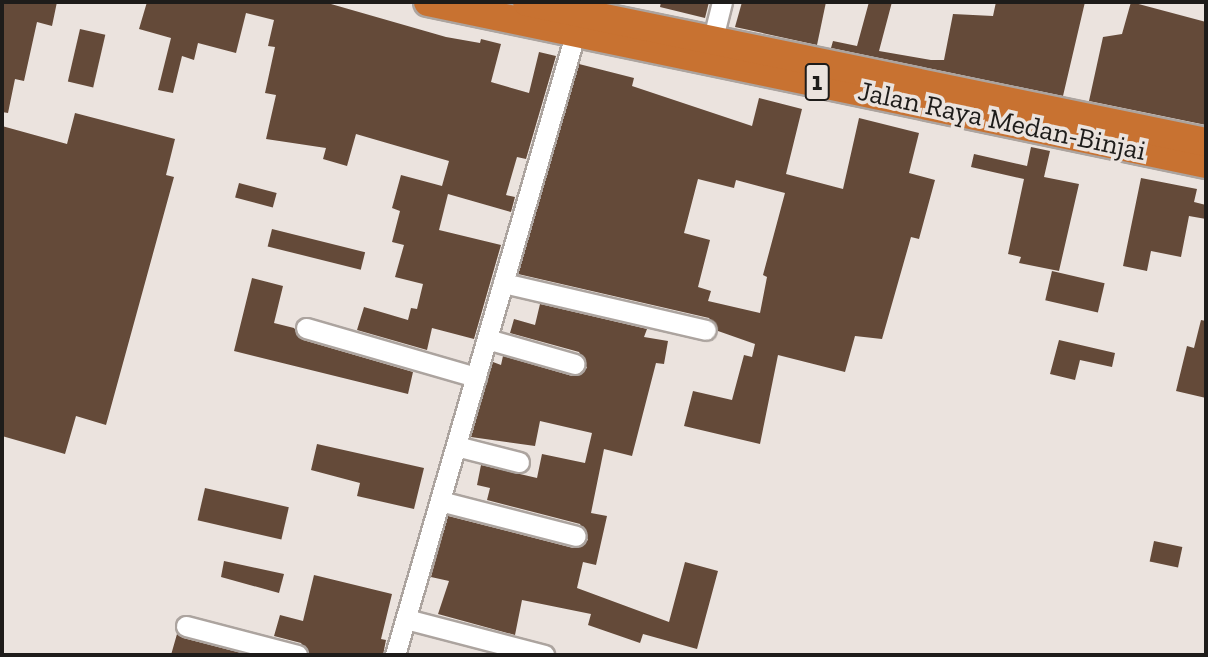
<!DOCTYPE html>
<html>
<head>
<meta charset="utf-8">
<style>
	body { margin:0 }
	#map { position:relative; width:1208px; height:657px; overflow:hidden; background:#ebe3de; font-family:"Zilla Slab",serif }
	div>[style] { position:absolute }
	[style*='--x'] { left:calc(var(--x)*1px); top:calc(var(--y)*1px); width:calc(var(--w)*1px); rotate:calc(var(--a)*1deg) }
	.building>* { inset:0; background:#644a39; transform-origin:0 0 }
	.roads { filter:drop-shadow(2px 0 #aca49f) drop-shadow(-2px 0 #aca49f) drop-shadow(0 2px #aca49f) drop-shadow(0 -2px #aca49f) }
	.minor>* { height:19px; margin:-9.5px; padding:0 9.5px; transform-origin:9.5px; border-radius:9.5px; background:#fff }
	.highway>* { height:28px; margin:-14px; padding:0 14px; transform-origin:14px; border-radius:14px; background:#c87231 }
	span { translate:-50% -50%; white-space:nowrap; text-align:center; line-height:1.15; -webkit-text-stroke:7px #ebe3de; paint-order:stroke }
	.shield-label span { padding:2px 5px; background:#ebe3de; border:2px solid; border-radius:5px; -webkit-text-stroke-width:0 }
	.shield-label { font-size:26px; color:#1e1c1a; font-weight:700 }
	.street-label { font-size:28px; color:#1e1c1a }
	.frame { position:absolute; inset:0; border:4px solid #1e1c1a; pointer-events:none }
</style>
</head>
<body>
<div id="map">
	<div class="building">
		<div style="clip-path:polygon(2px 2px,57px 2px,52px 26px,37px 22px,24px 81px,15px 79px,8px 113px,2px 112px)"></div>
		<div style="clip-path:polygon(147px 2px,324px 2px,446px 37px,480px 43px,481px 39px,501px 44px,491px 82px,529px 93px,539px 52px,556px 56px,526px 159px,517px 157px,506px 195px,515px 197px,511px 212px,448px 194px,439px 230px,501px 245px,474px 339px,432px 328px,427px 350px,357px 330px,364px 307px,408px 320px,411px 308px,417px 309px,423px 284px,395px 277px,404px 245px,392px 242px,400px 211px,392px 208px,401px 175px,442px 186px,449px 161px,356px 134px,347px 166px,323px 159px,326px 148px,266px 139px,276px 95px,265px 93px,275px 47px,268px 46px,274px 20px,246px 13px,236px 53px,198px 43px,194px 60px,182px 56px,173px 93px,158px 90px,171px 38px,139px 29px)"></div>
		<div style="clip-path:polygon(661px 2px,709px 2px,705px 18px,660px 7px)"></div>
		<div style="clip-path:polygon(742px 2px,826px 2px,817px 45px,735px 27px)"></div>
		<div style="clip-path:polygon(869px 2px,892px 2px,879px 51px,931px 60px,944px 60px,953px 14px,993px 16px,996px 2px,1085px 2px,1063px 96px,831px 48px,833px 41px,857px 46px)"></div>
		<div style="clip-path:polygon(1131px 2px,1206px 22px,1206px 125px,1089px 101px,1103px 37px,1122px 34px)"></div>
		<div style="left:80px;top:29px;width:26px;height:54px;rotate:13deg"></div>
		<div style="clip-path:polygon(evenodd,579px 64px,634px 78px,632px 86px,752px 126px,759px 98px,802px 109px,786px 174px,843px 189px,859px 118px,919px 133px,909px 173px,935px 180px,919px 239px,911px 237px,882px 339px,855px 336px,845px 372px,778px 355px,760px 444px,684px 426px,693px 391px,732px 400px,744px 355px,752px 357px,755px 344px,718px 331px,709px 318px,518px 274px,579px 64px,698px 179px,734px 188px,736px 180px,785px 193px,763px 275px,767px 277px,760px 313px,708px 301px,711px 291px,698px 287px,710px 240px,684px 233px,698px 179px)"></div>
		<div style="clip-path:polygon(75px 113px,175px 139px,166px 175px,174px 177px,106px 425px,76px 416px,65px 454px,2px 436px,2px 126px,67px 144px)"></div>
		<div style="clip-path:polygon(1031px 147px,1050px 151px,1044px 177px,1079px 184px,1059px 271px,1019px 263px,1021px 257px,1008px 254px,1024px 179px,971px 167px,974px 154px,1027px 166px)"></div>
		<div style="clip-path:polygon(1141px 178px,1197px 189px,1194px 202px,1206px 205px,1206px 219px,1189px 216px,1181px 257px,1151px 251px,1147px 271px,1123px 266px)"></div>
		<div style="left:239px;top:183px;width:39px;height:15px;rotate:15deg"></div>
		<div style="left:272px;top:229px;width:96px;height:18px;rotate:14deg"></div>
		<div style="left:1052px;top:271px;width:54px;height:30px;rotate:13deg"></div>
		<div style="clip-path:polygon(252px 278px,283px 286px,274px 323px,294px 328px,303px 340px,413px 372px,408px 394px,234px 351px)"></div>
		<div style="clip-path:polygon(540px 304px,647px 329px,644px 337px,668px 341px,664px 364px,656px 363px,632px 456px,604px 449px,591px 513px,607px 516px,596px 565px,583px 562px,577px 588px,669px 622px,685px 562px,718px 571px,697px 649px,643px 634px,640px 643px,588px 625px,591px 614px,522px 600px,515px 635px,438px 614px,449px 581px,431px 577px,448px 516px,573px 548px,588px 540px,580px 524px,487px 500px,490px 488px,477px 485px,481px 465px,537px 478px,542px 454px,585px 463px,592px 433px,540px 421px,535px 446px,471px 437px,493px 362px,501px 365px,503px 356px,572px 376px,587px 368px,579px 352px,510px 333px,514px 319px,535px 325px)"></div>
		<div style="clip-path:polygon(1201px 320px,1206px 321px,1206px 398px,1176px 391px,1187px 346px,1194px 348px)"></div>
		<div style="clip-path:polygon(1059px 340px,1115px 353px,1112px 367px,1080px 360px,1075px 380px,1050px 374px)"></div>
		<div style="clip-path:polygon(317px 444px,424px 468px,414px 509px,357px 496px,360px 483px,311px 470px)"></div>
		<div style="left:205px;top:488px;width:86px;height:33px;rotate:13deg"></div>
		<div style="left:1154px;top:541px;width:29px;height:21px;rotate:12deg"></div>
		<div style="clip-path:polygon(224px 561px,284px 574px,279px 593px,221px 577px)"></div>
		<div style="clip-path:polygon(314px 575px,392px 594px,381px 639px,386px 640px,383px 655px,309px 655px,301px 643px,274px 636px,280px 615px,303px 621px)"></div>
		<div style="clip-path:polygon(177px 634px,183px 638px,249px 655px,171px 655px)"></div>
	</div>
	<div class="roads">
		<div class="minor">
			<div style="--x:713;--y:38;--w:37;--a:-76"></div>
			<div style="--x:503;--y:283;--w:208;--a:13"></div>
			<div style="--x:306;--y:328;--w:177;--a:16.1"></div>
			<div style="--x:487;--y:339;--w:91;--a:15.9"></div>
			<div style="--x:456;--y:446;--w:65;--a:14.3"></div>
			<div style="--x:440;--y:501;--w:140;--a:14.4"></div>
			<div style="--x:406;--y:619;--w:143;--a:14.6"></div>
			<div style="--x:186;--y:626;--w:115;--a:14.6"></div>
			<div style="--x:395;--y:655;--w:660;--a:-73.82"></div>
		</div>
		<div class="highway">
			<div style="--x:428;--y:2;--w:795;--a:11.76"></div>
			<div style="--x:527;--y:2;--w:693;--a:11.65"></div>
		</div>
	</div>
	<div class="shield-label">
		<span style="left:817px;top:82px">1</span>
	</div>
	<div class="street-label">
		<span style="left:1002px;top:121px;rotate:12deg">Jalan Raya Medan-Binjai</span>
	</div>
	<div class="frame"></div>
</div>
</body>
</html>
